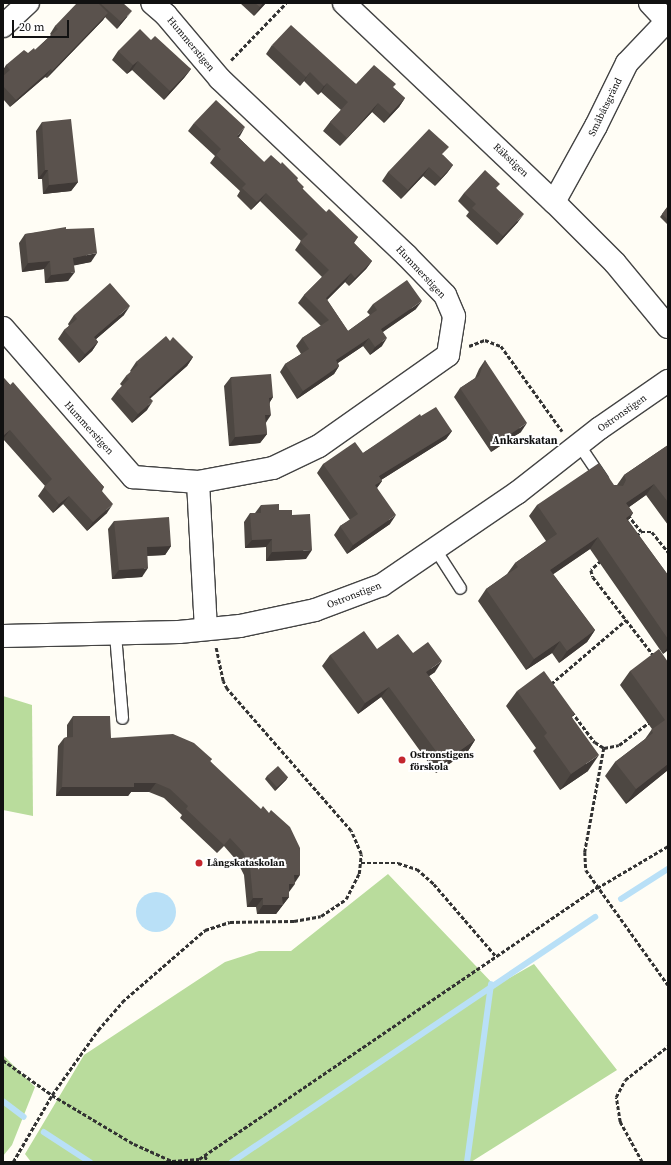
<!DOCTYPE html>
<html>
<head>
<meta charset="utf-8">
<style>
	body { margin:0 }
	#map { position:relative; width:671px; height:1165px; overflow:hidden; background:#fffdf5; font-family:"Source Serif 4",serif }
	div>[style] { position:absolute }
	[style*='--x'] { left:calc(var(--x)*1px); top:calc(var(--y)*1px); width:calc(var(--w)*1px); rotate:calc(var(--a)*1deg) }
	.forest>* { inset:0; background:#b9dc9c }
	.water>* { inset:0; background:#b9e0f7 }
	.round { border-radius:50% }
	.stream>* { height:5.5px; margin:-2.75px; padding:0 2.75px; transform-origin:2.75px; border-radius:2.75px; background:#b9e0f7 }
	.path>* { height:2.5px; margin-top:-1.25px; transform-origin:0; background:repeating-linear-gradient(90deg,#333 0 4px,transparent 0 6px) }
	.roads { filter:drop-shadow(1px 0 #444) drop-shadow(-1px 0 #444) drop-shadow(0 1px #444) drop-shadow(0 -1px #444) }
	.service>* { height:11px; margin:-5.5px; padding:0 5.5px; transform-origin:5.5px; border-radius:5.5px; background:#fff }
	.minor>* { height:22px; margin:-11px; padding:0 11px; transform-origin:11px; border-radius:11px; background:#fff }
	.wall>* { inset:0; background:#4d4742 }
	.shaded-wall>* { inset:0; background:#3f3936 }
	.building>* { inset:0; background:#5a524d; transform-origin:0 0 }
	.dots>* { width:11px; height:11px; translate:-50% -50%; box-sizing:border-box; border:2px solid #fff; border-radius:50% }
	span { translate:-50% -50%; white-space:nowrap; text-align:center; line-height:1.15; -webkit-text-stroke:4px #fff; paint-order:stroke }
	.street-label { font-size:10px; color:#111 }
	.poi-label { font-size:10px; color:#111; font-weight:700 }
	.left { translate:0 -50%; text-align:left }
	.neighbourhood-label { font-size:11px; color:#111; font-weight:700 }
	.frame { position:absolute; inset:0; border:4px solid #111; pointer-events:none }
	.scale { position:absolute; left:12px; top:20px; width:57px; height:18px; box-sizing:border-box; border:2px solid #111; border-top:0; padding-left:5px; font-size:12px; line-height:14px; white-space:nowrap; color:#111; -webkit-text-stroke:3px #fff; paint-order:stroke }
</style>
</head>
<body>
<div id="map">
	<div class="forest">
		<div style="clip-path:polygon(3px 696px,32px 705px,33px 816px,3px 810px)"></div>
		<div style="clip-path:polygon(388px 874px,495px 986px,534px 964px,617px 1070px,471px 1162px,31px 1162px,25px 1154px,84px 1055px,225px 962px,259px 951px,291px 951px)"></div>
		<div style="clip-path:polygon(3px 1055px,35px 1087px,12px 1145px,3px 1156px)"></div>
	</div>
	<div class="water">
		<div class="round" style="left:136px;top:892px;width:40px;height:40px"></div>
	</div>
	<div class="stream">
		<div style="--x:621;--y:899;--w:56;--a:-32.6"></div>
		<div style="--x:3;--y:1101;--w:26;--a:37"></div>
		<div style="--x:44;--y:1132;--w:55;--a:33.1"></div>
		<div style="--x:232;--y:1162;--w:438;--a:-34"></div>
		<div style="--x:467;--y:1162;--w:179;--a:-82.3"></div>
	</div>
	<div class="path">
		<div style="--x:231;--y:60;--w:79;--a:-46"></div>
		<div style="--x:469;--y:346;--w:17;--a:-21"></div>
		<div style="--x:485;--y:340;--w:17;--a:21"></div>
		<div style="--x:501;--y:346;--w:105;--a:54.3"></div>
		<div style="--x:628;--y:515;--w:21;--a:51"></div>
		<div style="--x:636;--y:536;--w:6;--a:-39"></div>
		<div style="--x:641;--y:532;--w:11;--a:0"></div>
		<div style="--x:652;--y:532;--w:26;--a:51"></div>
		<div style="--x:601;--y:561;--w:13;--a:138"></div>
		<div style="--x:591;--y:570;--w:7;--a:74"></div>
		<div style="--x:593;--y:577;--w:100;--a:52.3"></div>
		<div style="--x:551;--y:684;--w:99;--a:-40.5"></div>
		<div style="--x:572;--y:712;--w:38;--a:53"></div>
		<div style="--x:595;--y:742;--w:11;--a:34"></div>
		<div style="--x:604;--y:748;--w:15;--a:-11"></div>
		<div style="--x:619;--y:745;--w:38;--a:-37"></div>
		<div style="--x:604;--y:748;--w:106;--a:100.4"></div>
		<div style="--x:585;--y:852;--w:18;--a:87"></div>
		<div style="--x:586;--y:870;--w:141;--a:54.5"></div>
		<div style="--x:361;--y:863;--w:37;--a:0"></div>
		<div style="--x:398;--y:863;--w:20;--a:18"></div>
		<div style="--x:417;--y:869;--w:23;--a:41"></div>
		<div style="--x:434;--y:884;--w:95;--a:49.3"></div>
		<div style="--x:3;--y:1060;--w:60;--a:35.5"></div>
		<div style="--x:52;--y:1095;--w:96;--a:30.9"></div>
		<div style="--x:134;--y:1144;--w:42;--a:24.1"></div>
		<div style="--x:172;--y:1161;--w:27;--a:-4"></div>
		<div style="--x:199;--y:1159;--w:482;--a:-34.3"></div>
		<div style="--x:597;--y:888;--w:82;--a:-30.6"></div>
		<div style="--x:205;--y:1156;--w:7;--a:63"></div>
		<div style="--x:13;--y:1162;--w:78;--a:-59.8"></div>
		<div style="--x:52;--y:1095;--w:80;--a:-54.7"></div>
		<div style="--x:98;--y:1030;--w:37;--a:-49"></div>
		<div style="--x:122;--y:1002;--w:110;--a:-40.9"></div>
		<div style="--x:205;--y:930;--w:26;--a:-18"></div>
		<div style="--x:230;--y:922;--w:64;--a:-0.9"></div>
		<div style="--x:294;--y:921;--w:27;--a:-10"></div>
		<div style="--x:321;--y:916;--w:30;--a:-34"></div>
		<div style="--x:346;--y:899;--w:28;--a:-63"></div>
		<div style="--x:359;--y:874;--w:20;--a:-84"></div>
		<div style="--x:361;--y:854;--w:25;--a:-113"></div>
		<div style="--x:351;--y:831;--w:189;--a:-131.1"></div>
		<div style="--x:227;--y:689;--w:9;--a:-117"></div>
		<div style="--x:223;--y:681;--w:34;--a:-102"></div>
		<div style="--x:642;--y:1162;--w:46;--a:-118.8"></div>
		<div style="--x:620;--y:1122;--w:25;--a:-99"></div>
		<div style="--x:616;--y:1097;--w:19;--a:-62"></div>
		<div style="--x:625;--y:1080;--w:55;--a:-38.3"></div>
	</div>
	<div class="roads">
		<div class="service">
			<div style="--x:579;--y:445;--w:41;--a:55.9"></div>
			<div style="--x:435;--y:549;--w:46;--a:57.3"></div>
			<div style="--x:115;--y:634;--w:84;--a:85.2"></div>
		</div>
		<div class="minor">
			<div style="--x:344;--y:3;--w:289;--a:43.5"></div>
			<div style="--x:554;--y:202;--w:86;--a:45"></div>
			<div style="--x:615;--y:263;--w:83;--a:50.4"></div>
			<div style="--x:650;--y:3;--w:25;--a:47"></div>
			<div style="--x:3;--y:26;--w:34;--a:-43"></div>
			<div style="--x:554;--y:202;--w:87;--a:-61.1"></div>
			<div style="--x:596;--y:126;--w:70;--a:-63.8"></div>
			<div style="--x:627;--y:63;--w:59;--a:-46.4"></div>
			<div style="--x:3;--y:328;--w:198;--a:48.9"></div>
			<div style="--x:133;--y:477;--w:65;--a:4.4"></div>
			<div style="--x:198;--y:482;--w:76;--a:-10.6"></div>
			<div style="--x:273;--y:468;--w:51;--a:-25.6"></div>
			<div style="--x:319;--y:446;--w:158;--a:-35.2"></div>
			<div style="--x:448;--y:355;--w:39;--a:-81"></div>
			<div style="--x:454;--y:316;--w:23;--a:-113"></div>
			<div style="--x:445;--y:295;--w:56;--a:-134.3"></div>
			<div style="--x:406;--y:255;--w:256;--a:-136.6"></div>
			<div style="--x:220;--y:79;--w:84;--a:-130.2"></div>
			<div style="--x:166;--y:15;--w:18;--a:-139"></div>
			<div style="--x:198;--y:482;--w:147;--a:86.9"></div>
			<div style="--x:3;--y:636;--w:176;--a:-1.3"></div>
			<div style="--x:179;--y:632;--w:61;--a:-5.6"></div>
			<div style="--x:240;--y:626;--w:77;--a:-12"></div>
			<div style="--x:315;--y:610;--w:72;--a:-20.5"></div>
			<div style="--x:382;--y:585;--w:163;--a:-34.3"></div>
			<div style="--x:517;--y:493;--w:105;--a:-38.1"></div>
			<div style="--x:600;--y:428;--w:83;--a:-34.7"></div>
		</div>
	</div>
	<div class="wall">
		<div style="clip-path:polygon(99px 3px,123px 3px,127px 17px,117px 29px,105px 17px,103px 20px,47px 78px,45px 77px,10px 107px,3px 99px,3px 70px,6px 65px,35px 50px,51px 35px,50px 34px,55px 26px)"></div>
		<div style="clip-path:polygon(240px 3px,266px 3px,254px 16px)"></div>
		<div style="clip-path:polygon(151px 40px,191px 69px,184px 78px,164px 100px,132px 70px,127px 74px,112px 60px,118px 51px)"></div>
		<div style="clip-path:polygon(272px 45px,356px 84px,393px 88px,405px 98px,399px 107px,384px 123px,372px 112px,340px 146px,323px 131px,330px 122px,341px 110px,321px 92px,318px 95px,304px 81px,300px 86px,266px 54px)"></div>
		<div style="clip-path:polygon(42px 122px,78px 182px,71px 191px,43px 194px,42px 179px,38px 179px,36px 131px)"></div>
		<div style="clip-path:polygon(194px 123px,240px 136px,238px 137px,264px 162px,297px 180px,303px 189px,326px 212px,358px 237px,354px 243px,372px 261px,366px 269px,349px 286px,345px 282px,327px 300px,348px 331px,370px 315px,367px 312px,373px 304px,416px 309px,383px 332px,382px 346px,370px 355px,363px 346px,338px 363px,339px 366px,334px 374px,297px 399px,280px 372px,285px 364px,301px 354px,296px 346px,302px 338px,321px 326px,298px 303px,304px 295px,322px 277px,295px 250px,301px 241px,260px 201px,251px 210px,237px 196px,240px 191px,210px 163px,215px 156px,188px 131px)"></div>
		<div style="clip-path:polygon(443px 155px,453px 165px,447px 173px,435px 186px,423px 176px,401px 199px,382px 181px,388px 172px)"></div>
		<div style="clip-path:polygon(496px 188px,518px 222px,497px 245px,466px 216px,469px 212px,458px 201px,464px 193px)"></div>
		<div style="clip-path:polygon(668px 206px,668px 225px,660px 217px)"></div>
		<div style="clip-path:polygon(66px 229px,91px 262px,74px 265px,68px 281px,45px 283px,44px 269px,22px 272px,19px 243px,25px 234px)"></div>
		<div style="clip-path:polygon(74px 315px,124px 315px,96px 339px,98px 342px,92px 351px,79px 363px,58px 339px,64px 330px,69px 326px,68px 324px)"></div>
		<div style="clip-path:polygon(170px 341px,193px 357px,187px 366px,150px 398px,147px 410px,132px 423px,111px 399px,117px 391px,122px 386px,120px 384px,126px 376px,131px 372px,130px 371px,136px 362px)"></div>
		<div style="clip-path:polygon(485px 360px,521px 432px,491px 452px,454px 397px,460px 388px,475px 378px,479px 369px)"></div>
		<div style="clip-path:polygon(3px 377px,104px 487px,102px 491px,107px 513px,87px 531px,63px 504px,53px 513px,38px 496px,45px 486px,3px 439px)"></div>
		<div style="clip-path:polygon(231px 377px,273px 397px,270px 402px,266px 423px,267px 434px,260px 443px,229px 446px,224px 386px)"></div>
		<div style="clip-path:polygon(421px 416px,452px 431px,446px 439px,381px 480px,382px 481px,377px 488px,390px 524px,347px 554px,334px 535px,340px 526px,350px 520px,317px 473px,323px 464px,363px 453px)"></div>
		<div style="clip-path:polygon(668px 445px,668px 525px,646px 495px,629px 507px,633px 513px,628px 520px,668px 575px,668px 650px,663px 654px,590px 549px,553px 574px,595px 630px,587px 642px,559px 663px,552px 653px,526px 670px,478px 601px,486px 589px,507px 574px,515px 563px,546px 541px,529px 516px,537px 505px,614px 485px,617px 485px,624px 475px)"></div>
		<div style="clip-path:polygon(261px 505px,279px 510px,292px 515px,306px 559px,266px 561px,266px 547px,245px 548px,244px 522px,250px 513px,255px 513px)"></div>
		<div style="clip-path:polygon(114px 521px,171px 546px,165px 555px,147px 556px,142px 577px,112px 579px,108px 529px)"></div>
		<div style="clip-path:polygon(377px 649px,413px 653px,435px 672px,429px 676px,475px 740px,468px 751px,436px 773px,381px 697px,358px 714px,322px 666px,330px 655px)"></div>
		<div style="clip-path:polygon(668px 662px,668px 770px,626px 804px,605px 776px,615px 762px,645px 739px,652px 729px,620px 685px,630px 671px)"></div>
		<div style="clip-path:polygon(517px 691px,575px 714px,572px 717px,588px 771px,560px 790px,533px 751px,536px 748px,506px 706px)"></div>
		<div style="clip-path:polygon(73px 716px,111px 738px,212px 759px,210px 761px,294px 883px,295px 884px,289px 892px,289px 897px,276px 914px,257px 914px,256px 907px,247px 907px,244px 875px,237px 861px,224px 846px,217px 853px,180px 818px,182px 815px,164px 798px,149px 792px,131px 792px,128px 796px,56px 796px,58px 746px,64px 738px,67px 737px,67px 725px)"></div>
		<div style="clip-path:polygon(267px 776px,288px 777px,286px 780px,275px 791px,265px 779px)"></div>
	</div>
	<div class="shaded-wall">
		<div style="clip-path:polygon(263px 3px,266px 3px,254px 16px,260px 7px)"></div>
		<div style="clip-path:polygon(132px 11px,117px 29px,121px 22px)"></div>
		<div style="clip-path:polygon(108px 13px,103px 20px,47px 78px,52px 71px)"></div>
		<div style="clip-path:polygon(138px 61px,132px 70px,127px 74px,133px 65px)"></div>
		<div style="clip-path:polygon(51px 69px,45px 77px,10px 107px,16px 100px)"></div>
		<div style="clip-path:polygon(191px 69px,184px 78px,164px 100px,170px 91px)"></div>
		<div style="clip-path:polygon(310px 72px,304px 81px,300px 86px,306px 77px)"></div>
		<div style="clip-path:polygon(327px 83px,321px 92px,318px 95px,324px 86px)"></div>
		<div style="clip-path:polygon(405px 98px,399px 107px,384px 123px,390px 114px)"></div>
		<div style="clip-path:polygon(378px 103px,372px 112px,340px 146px,347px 138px)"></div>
		<div style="clip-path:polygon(245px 127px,240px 136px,231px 144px,237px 136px)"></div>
		<div style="clip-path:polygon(453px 165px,447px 173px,435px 186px,441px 178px)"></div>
		<div style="clip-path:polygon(429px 167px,423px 176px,401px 199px,408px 190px)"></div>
		<div style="clip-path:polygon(45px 170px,48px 170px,42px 179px,38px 179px)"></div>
		<div style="clip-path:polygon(78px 182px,71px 191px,43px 194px,49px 185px)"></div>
		<div style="clip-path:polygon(266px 193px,260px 201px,251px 210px,257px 202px)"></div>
		<div style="clip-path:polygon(524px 214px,518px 222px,497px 245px,503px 236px)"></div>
		<div style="clip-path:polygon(97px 253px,91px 262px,67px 267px,73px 258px)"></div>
		<div style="clip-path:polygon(50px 261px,44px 269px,22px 272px,28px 263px)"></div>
		<div style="clip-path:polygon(372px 261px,366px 269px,349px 286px,355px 278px)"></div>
		<div style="clip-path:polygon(75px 272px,68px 281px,45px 283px,51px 275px)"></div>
		<div style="clip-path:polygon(351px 273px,345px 282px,321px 306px,326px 298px)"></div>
		<div style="clip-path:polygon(422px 301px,416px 309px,375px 337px,381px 329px)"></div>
		<div style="clip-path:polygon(130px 306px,124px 315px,88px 346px,94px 337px)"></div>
		<div style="clip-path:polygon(369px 338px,363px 346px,330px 368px,336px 360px)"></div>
		<div style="clip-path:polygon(387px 338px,382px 346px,370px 355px,375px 347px)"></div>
		<div style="clip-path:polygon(98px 342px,92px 351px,79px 363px,85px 354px)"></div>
		<div style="clip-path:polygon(193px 357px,187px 366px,143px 405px,149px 397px)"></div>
		<div style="clip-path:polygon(339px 366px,334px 374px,297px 399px,303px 391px)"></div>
		<div style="clip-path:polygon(273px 397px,267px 406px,269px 398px)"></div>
		<div style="clip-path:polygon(153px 401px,147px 410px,132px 423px,138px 414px)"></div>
		<div style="clip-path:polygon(265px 415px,271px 415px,265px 424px)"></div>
		<div style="clip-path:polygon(527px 423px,521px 432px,491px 452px,497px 443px)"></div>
		<div style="clip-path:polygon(10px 430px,3px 439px,4px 435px)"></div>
		<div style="clip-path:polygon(452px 431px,446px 439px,373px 485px,379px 476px)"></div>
		<div style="clip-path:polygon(267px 434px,260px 443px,229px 446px,235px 437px)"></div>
		<div style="clip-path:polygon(382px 481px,376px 489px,375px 485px)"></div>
		<div style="clip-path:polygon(654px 484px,646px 495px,618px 515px,626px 503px)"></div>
		<div style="clip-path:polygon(69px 496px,63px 504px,53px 513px,59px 504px)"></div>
		<div style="clip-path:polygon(113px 504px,107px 513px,87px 531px,93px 522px)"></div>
		<div style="clip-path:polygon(633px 513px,625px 525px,626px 518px)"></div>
		<div style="clip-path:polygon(396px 515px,390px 524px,347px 554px,353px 545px)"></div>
		<div style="clip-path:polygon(598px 537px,590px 549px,542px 582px,550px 570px)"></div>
		<div style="clip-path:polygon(272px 539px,266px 547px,245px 548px,252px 540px)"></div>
		<div style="clip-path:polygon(171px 546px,165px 555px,141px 556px,147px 547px)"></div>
		<div style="clip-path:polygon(312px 550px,306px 559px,266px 561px,272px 552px)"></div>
		<div style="clip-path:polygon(148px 568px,142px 577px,112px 579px,119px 570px)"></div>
		<div style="clip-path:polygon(595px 630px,587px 642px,559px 663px,567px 651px)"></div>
		<div style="clip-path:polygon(560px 641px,552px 653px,526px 670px,534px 659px)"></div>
		<div style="clip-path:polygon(668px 647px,668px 650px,663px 654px)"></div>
		<div style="clip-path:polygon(442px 661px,435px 672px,419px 683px,426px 672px)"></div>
		<div style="clip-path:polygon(389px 687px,381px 697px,358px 714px,365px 703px)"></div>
		<div style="clip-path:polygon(475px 740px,468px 751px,436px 773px,444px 762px)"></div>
		<div style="clip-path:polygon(599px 755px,588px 771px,560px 790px,571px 774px)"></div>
		<div style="clip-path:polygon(668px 764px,668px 770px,626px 804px,636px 789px)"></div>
		<div style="clip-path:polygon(288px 777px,286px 780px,275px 791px,277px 787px)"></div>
		<div style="clip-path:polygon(134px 783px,156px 783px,149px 792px,131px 792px,128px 796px,56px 796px,62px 787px)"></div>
		<div style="clip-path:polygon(294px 875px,300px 875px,288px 893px,283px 893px)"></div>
		<div style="clip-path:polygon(282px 897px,289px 897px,276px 914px,257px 914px,263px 905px)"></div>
		<div style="clip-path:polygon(253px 898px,263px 898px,256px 907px,247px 907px)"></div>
	</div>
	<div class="building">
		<div style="clip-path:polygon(77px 3px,98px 3px,108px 13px,52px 71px,51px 69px,16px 100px,3px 86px,3px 76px,10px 70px,6px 65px,24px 50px,28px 53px,34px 48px,35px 50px,58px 29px,55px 26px)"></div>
		<div style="clip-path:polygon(100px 3px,123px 3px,132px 11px,121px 22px)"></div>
		<div style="clip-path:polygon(255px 3px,263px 3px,260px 7px)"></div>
		<div style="clip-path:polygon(291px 25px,356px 84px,374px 65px,396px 84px,393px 87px,405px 98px,390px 114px,378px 103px,347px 138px,330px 122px,348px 102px,327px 83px,324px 86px,310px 72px,306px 77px,272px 45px)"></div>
		<div style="clip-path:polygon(140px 29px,151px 40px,155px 36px,191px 69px,170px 91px,138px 61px,133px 65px,118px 51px)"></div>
		<div style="clip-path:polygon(216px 100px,245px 127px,237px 136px,264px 162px,271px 155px,281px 164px,282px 162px,298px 178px,297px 180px,304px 187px,302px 189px,326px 212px,329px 209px,358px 237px,353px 242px,372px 261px,355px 278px,351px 273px,326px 298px,348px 331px,377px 310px,373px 304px,407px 280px,422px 301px,381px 329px,387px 338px,375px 347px,369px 338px,336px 360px,339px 366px,303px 391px,285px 364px,309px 349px,302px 338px,329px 320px,304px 295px,329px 270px,300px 242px,308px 234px,266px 193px,257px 202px,242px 188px,246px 184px,216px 155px,221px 149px,194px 123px)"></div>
		<div style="clip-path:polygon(71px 119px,78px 182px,49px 185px,48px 170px,45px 170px,42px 122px)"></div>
		<div style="clip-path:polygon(429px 129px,449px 147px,442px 154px,453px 165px,441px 178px,429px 167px,408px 190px,388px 172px)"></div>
		<div style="clip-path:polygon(485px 170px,500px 184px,496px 188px,524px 214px,503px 236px,472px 208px,476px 204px,464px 193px)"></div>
		<div style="clip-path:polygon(668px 206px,668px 220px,662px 214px)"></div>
		<div style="clip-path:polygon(66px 227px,66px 229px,94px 228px,97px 253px,73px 258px,75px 272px,51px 275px,50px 261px,28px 263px,25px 234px)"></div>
		<div style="clip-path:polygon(110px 283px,130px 306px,94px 337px,98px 342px,85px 354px,64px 330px,77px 319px,74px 315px)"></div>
		<div style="clip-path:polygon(166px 336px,170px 341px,173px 337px,193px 357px,149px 397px,153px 401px,138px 414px,117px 391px,129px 379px,126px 376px,138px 365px,136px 362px)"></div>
		<div style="clip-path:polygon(485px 360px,527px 423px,497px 443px,460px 388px,479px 376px)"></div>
		<div style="clip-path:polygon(271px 374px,273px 397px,269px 398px,271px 415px,265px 415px,267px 434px,235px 437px,231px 377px)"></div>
		<div style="clip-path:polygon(3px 377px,10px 385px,13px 382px,104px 487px,101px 490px,113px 504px,93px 522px,69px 496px,59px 504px,44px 487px,52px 479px,10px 430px,4px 435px,3px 435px)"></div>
		<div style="clip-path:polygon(436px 407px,452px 431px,379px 476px,382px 481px,375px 485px,396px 515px,353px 545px,340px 526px,358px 514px,323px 464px,355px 442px,363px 453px,420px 414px,421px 416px)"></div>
		<div style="clip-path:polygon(668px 445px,668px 502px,654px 484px,626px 503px,633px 513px,626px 518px,668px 575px,668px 581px,667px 581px,668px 582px,668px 639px,598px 537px,550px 570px,595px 630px,567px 651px,560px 641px,534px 659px,486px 589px,518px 567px,515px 563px,557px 534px,537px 505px,599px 463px,614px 485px,623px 486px,626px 480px,624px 475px)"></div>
		<div style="clip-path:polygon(279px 504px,279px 510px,292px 510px,292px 515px,310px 514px,312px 550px,272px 552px,272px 539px,252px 540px,250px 513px,261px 513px,261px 505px)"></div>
		<div style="clip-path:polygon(169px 517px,171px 546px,147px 547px,148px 568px,119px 570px,114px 521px)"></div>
		<div style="clip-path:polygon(364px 631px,377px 649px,398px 634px,413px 653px,428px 642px,442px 661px,426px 672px,475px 740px,444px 762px,389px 687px,365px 703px,330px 655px)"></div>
		<div style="clip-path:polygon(659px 649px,668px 662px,668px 764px,636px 789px,615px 762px,653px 733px,651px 730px,665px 720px,630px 671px)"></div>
		<div style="clip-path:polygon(544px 671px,575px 714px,571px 716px,599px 755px,571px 774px,544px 736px,547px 733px,517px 691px)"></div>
		<div style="clip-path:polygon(73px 716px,110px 716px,111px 738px,173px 734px,194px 743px,212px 759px,210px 761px,261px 809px,263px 806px,269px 813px,271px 810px,290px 827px,300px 848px,300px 875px,294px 875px,295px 884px,289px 884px,289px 897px,282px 897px,283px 905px,263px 905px,263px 898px,253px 898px,250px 867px,243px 852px,230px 838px,224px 845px,186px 809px,188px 806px,170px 789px,156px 783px,134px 783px,134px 787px,62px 787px,64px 738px,73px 737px)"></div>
		<div style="left:278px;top:766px;width:15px;height:15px;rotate:48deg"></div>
	</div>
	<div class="dots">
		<div style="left:402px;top:760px;background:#c4262e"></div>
		<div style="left:199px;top:863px;background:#c4262e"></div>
	</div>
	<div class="street-label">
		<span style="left:191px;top:44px;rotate:50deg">Hummerstigen</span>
		<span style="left:605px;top:107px;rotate:-64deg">Småbåtsgränd</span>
		<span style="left:511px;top:160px;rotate:43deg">Räkstigen</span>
		<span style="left:421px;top:272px;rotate:47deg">Hummerstigen</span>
		<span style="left:622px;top:413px;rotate:-35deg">Ostronstigen</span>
		<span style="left:89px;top:428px;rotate:48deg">Hummerstigen</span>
		<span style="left:354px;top:595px;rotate:-21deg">Ostronstigen</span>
	</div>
	<div class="poi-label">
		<span class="left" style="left:410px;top:760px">Ostronstigens<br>förskola</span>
		<span class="left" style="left:207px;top:863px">Långskataskolan</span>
	</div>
	<div class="neighbourhood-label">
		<span style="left:525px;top:441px">Ankarskatan</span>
	</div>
	<div class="frame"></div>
	<div class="scale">20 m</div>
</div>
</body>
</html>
